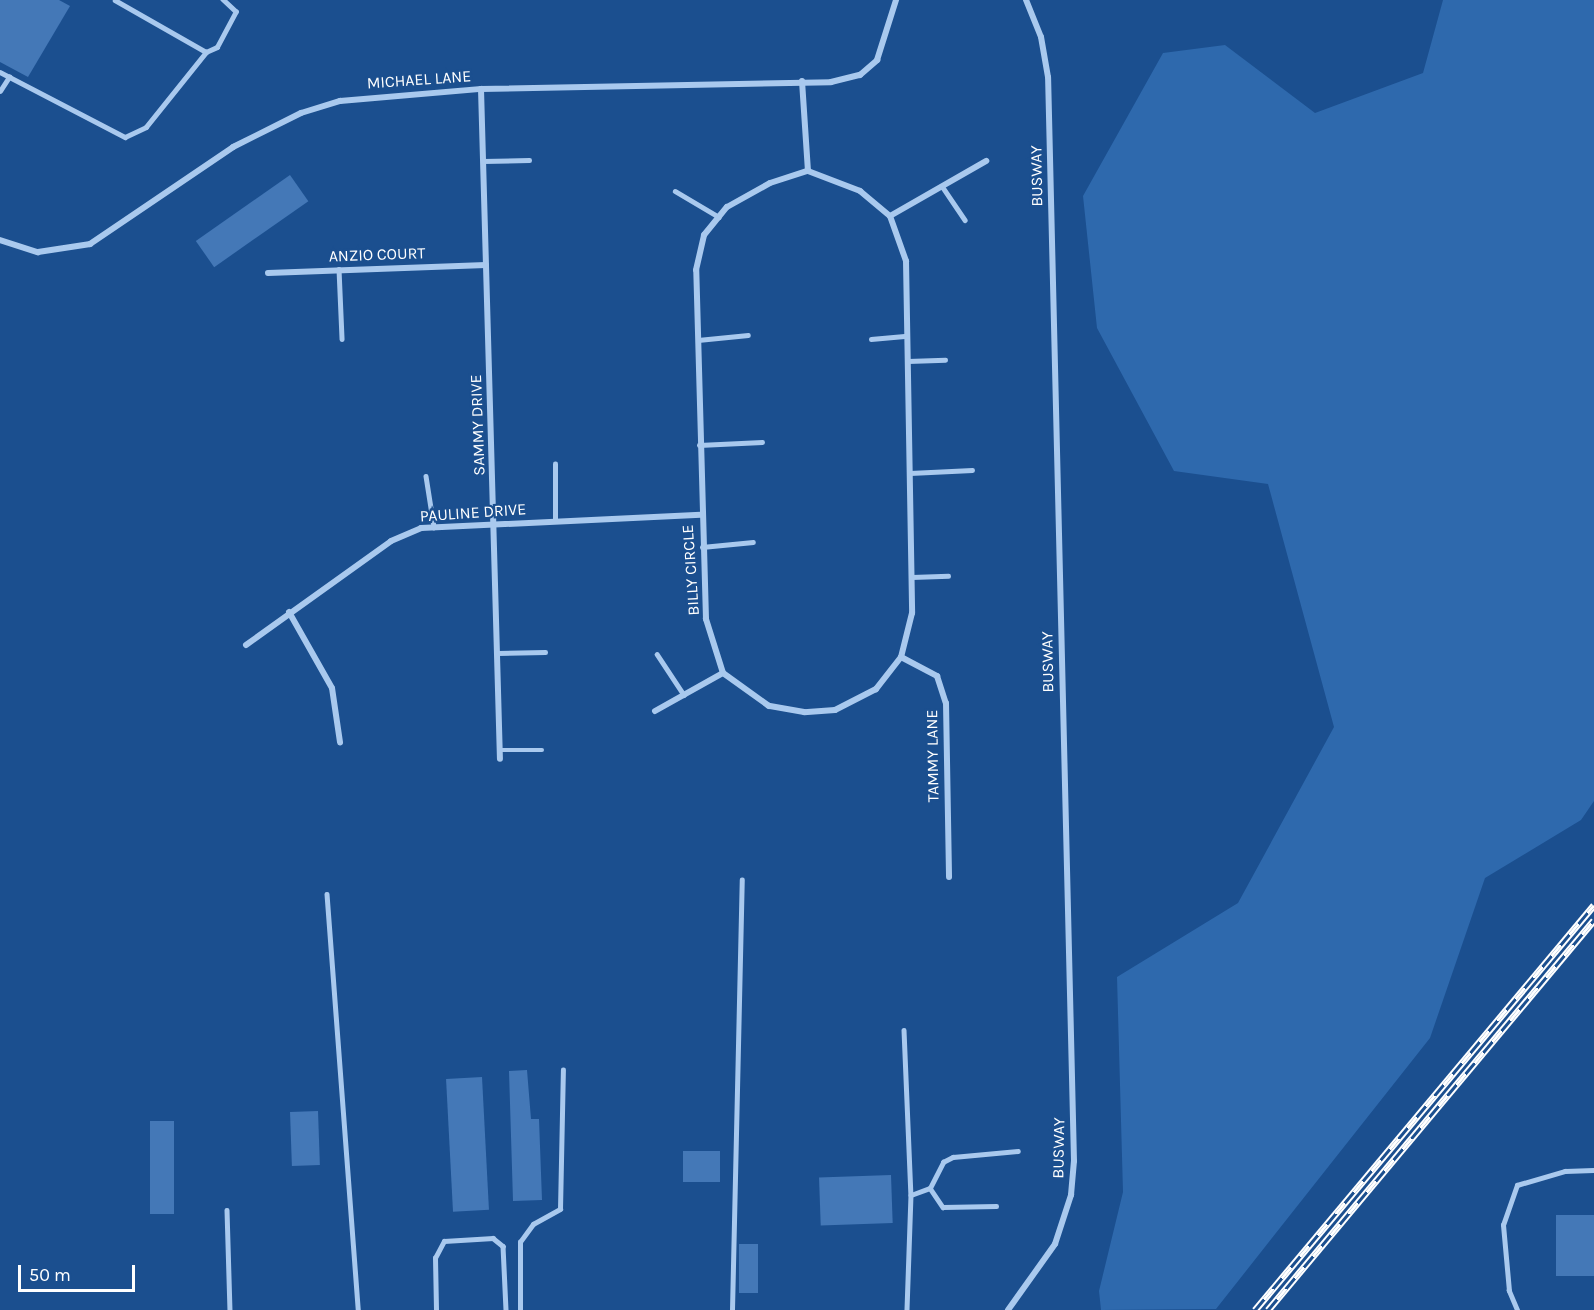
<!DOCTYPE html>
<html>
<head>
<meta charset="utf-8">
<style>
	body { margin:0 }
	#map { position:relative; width:1594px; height:1310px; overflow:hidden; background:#1b4f8f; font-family:Karla,sans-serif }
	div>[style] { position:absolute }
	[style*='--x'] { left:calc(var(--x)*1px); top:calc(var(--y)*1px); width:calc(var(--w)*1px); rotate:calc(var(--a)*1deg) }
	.green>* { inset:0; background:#2e69ad }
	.building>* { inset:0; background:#4478b7; transform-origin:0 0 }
	.lane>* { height:4.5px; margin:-2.25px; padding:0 2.25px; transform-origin:2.25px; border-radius:2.25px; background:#a9c9ee }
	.street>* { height:6px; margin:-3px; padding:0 3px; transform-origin:3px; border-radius:3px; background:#a9c9ee }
	.rail>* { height:7px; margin-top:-3.5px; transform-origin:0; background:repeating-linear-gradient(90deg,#1b4f8f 0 14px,#fff 0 28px); box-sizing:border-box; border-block:2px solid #fff }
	span { translate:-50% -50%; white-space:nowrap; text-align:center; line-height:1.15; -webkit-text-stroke:4.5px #1b4f8f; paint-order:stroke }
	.street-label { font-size:16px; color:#fff }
	.scale { position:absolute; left:18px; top:1265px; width:117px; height:27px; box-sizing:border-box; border:3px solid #fff; border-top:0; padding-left:8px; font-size:18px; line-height:21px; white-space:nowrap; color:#fff; -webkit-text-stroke:4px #1b4f8f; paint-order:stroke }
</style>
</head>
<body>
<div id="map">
	<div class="green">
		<div style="clip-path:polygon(1443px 0,1594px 0,1594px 801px,1581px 820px,1485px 878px,1430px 1038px,1216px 1309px,1101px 1310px,1099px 1291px,1123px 1192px,1117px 977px,1238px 903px,1334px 727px,1268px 484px,1174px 471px,1097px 328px,1083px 196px,1163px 53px,1225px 45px,1315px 113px,1423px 73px)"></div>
	</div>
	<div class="building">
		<div style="clip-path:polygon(0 0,59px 0,70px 6px,28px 77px,0 62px)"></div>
		<div style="left:290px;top:175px;width:32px;height:115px;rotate:55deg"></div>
		<div style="clip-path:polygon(527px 1070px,531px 1119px,539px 1119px,542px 1200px,513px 1201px,509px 1071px)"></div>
		<div style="left:482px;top:1077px;width:133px;height:36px;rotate:87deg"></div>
		<div style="left:318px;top:1111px;width:54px;height:28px;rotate:88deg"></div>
		<div style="left:150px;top:1121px;width:24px;height:93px"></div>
		<div style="left:683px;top:1151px;width:37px;height:31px"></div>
		<div style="left:891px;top:1175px;width:48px;height:72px;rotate:88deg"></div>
		<div style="left:1556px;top:1215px;width:38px;height:61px"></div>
		<div style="left:739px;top:1244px;width:19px;height:49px"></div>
	</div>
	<div class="lane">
		<div style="--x:115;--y:0;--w:105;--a:29.7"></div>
		<div style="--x:206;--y:52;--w:12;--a:-24"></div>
		<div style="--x:217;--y:47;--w:40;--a:-62"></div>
		<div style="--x:236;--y:12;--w:18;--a:-137"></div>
		<div style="--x:0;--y:72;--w:141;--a:27.5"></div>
		<div style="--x:125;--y:137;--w:23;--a:-25"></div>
		<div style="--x:146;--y:127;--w:96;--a:-51.3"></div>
		<div style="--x:0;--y:91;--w:17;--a:-57"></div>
		<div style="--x:483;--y:161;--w:46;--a:-1.2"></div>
		<div style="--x:942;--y:186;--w:41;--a:55.9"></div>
		<div style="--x:675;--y:191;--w:51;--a:30.6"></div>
		<div style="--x:339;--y:269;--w:70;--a:87.5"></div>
		<div style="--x:871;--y:339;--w:36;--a:-5"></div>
		<div style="--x:698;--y:340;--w:50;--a:-5.7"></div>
		<div style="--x:908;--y:361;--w:37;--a:-2"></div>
		<div style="--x:699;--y:445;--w:63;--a:-2.7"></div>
		<div style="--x:910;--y:473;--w:62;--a:-2.8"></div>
		<div style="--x:426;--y:476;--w:52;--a:81.1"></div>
		<div style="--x:555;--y:521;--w:57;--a:-90"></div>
		<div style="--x:702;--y:547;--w:51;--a:-5.6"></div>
		<div style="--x:912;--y:577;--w:36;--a:-2"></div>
		<div style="--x:498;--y:653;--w:47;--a:-1.2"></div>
		<div style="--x:657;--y:654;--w:49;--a:56.6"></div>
		<div style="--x:500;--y:750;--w:42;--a:0"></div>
		<div style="--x:327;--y:894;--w:417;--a:85.7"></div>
		<div style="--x:904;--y:1030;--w:165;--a:87.6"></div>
		<div style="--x:911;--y:1195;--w:115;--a:92"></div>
		<div style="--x:930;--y:1188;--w:23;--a:56"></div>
		<div style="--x:943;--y:1207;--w:53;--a:-1.1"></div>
		<div style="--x:911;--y:1195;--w:20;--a:-20"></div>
		<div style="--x:930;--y:1188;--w:29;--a:-63"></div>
		<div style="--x:943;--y:1162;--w:11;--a:-27"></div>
		<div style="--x:953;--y:1157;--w:65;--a:-5.3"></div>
		<div style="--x:227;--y:1210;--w:100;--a:88.3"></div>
		<div style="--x:436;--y:1310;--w:52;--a:-91.1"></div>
		<div style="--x:435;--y:1258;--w:19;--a:-62"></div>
		<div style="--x:444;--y:1241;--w:49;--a:-3.5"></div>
		<div style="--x:493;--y:1238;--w:13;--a:39"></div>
		<div style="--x:503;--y:1246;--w:64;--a:87.3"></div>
		<div style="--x:520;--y:1310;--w:68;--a:-90"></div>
		<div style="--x:520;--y:1242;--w:22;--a:-54"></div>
		<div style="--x:533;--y:1224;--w:31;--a:-29"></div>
		<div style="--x:560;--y:1209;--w:139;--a:-88.8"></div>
		<div style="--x:732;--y:1310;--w:430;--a:-88.7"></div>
		<div style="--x:1517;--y:1310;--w:21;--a:-113"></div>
		<div style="--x:1509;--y:1291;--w:66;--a:-95.2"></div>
		<div style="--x:1503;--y:1225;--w:42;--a:-70.7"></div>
		<div style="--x:1517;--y:1185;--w:50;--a:-16.3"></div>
		<div style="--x:1565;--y:1171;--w:29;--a:-2"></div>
	</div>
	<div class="street">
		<div style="--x:802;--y:81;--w:90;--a:86.2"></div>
		<div style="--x:481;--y:89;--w:670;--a:88.38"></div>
		<div style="--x:808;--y:171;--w:56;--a:21"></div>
		<div style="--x:860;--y:191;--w:39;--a:40"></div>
		<div style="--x:890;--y:216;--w:48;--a:70.4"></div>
		<div style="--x:906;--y:261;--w:352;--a:89"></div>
		<div style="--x:912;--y:613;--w:45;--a:104"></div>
		<div style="--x:901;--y:657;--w:41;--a:128"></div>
		<div style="--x:876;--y:689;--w:46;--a:152.9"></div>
		<div style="--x:835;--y:710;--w:31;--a:176"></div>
		<div style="--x:804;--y:712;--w:36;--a:-170"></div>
		<div style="--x:769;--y:706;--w:57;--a:-144.3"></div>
		<div style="--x:723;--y:673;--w:57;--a:-107.5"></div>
		<div style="--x:706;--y:619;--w:349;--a:-91.6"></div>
		<div style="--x:696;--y:270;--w:36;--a:-77"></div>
		<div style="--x:704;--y:235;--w:36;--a:-51"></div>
		<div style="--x:727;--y:207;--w:49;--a:-29.2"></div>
		<div style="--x:770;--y:183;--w:40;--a:-18"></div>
		<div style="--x:890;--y:216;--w:111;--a:-29.8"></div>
		<div style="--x:0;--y:240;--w:40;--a:18"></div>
		<div style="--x:38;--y:252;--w:53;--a:-8.7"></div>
		<div style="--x:90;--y:244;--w:173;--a:-34.1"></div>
		<div style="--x:233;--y:147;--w:76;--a:-26.6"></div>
		<div style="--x:301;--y:113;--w:41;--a:-17.1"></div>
		<div style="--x:340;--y:101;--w:142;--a:-4.9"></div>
		<div style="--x:481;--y:89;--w:350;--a:-1.1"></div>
		<div style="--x:831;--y:82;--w:30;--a:-14"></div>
		<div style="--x:860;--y:75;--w:23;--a:-41"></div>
		<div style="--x:877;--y:60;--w:63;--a:-72.4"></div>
		<div style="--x:268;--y:273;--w:218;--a:-2.1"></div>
		<div style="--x:289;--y:612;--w:87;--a:60.5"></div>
		<div style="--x:332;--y:688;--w:55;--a:81.6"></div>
		<div style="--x:246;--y:645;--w:178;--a:-35.6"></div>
		<div style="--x:391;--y:541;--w:33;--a:-23"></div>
		<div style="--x:421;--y:528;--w:280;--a:-2.7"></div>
		<div style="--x:901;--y:657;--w:41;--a:27.8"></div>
		<div style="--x:937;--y:676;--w:28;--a:72"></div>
		<div style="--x:946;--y:703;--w:174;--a:89"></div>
		<div style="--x:655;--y:711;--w:78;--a:-29.2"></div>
		<div style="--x:1008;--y:1310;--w:81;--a:-54.5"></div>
		<div style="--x:1055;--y:1244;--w:52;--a:-71.9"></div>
		<div style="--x:1071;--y:1195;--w:34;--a:-85"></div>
		<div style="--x:1074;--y:1161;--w:1084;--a:-91.37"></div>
		<div style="--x:1048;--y:77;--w:41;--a:-99.9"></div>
		<div style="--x:1041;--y:37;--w:40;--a:-112"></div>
	</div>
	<div class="rail">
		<div style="--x:1255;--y:1310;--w:528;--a:-50.07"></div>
		<div style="--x:1268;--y:1310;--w:508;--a:-50.11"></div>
	</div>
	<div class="street-label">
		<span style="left:419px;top:80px;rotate:-4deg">MICHAEL LANE</span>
		<span style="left:1037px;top:176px;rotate:-91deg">BUSWAY</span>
		<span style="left:377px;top:255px;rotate:-2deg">ANZIO COURT</span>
		<span style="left:478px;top:425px;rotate:-92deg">SAMMY DRIVE</span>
		<span style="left:473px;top:513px;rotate:-4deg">PAULINE DRIVE</span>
		<span style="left:691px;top:570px;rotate:-94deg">BILLY CIRCLE</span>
		<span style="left:1048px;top:662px;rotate:-91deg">BUSWAY</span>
		<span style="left:933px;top:756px;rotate:-91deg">TAMMY LANE</span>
		<span style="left:1059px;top:1148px;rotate:-89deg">BUSWAY</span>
	</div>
	<div class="scale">50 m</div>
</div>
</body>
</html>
